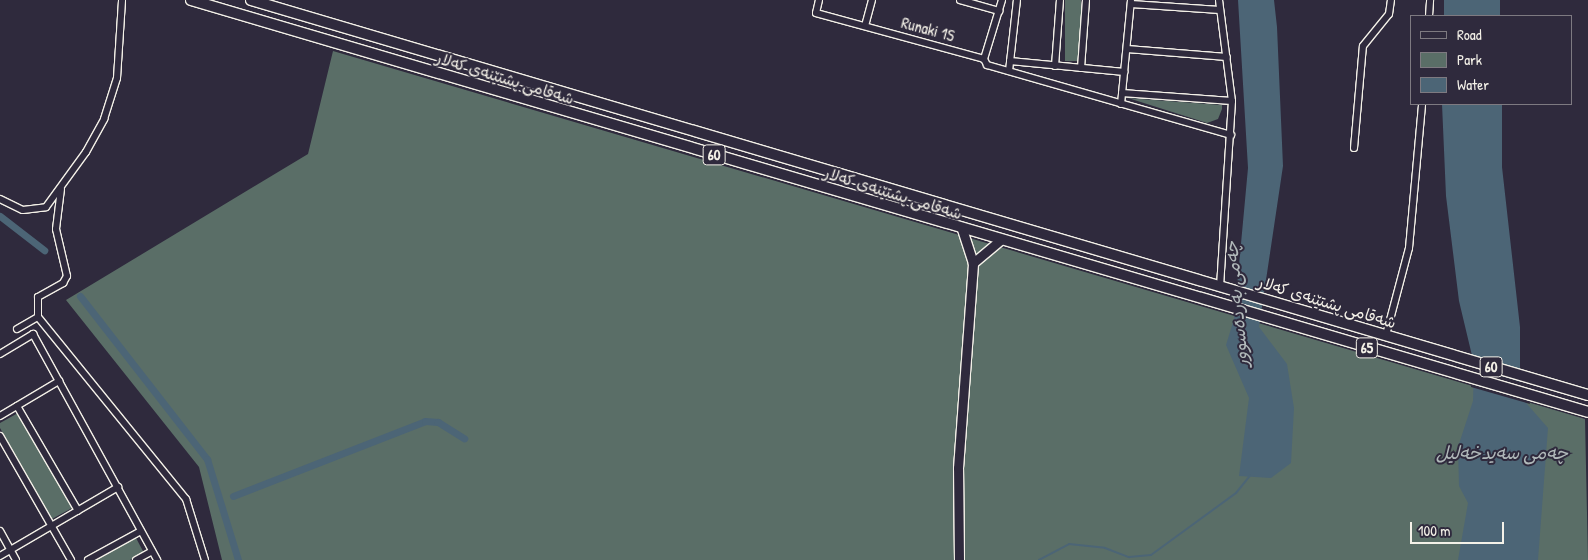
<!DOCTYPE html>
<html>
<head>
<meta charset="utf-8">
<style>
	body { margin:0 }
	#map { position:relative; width:1588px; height:560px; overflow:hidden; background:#2f2a3d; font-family:"Patrick Hand","Playpen Sans Arabic",sans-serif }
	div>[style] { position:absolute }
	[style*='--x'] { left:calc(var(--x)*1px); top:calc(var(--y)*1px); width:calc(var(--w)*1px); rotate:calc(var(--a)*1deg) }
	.green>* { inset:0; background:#5a6e67; transform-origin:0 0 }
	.water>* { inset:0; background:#4c6576; transform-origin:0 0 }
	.pier>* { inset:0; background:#2f2a3d }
	.stream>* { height:2px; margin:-1px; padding:0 1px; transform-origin:1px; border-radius:1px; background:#4c6576 }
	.canal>* { height:7px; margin:-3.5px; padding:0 3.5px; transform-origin:3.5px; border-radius:3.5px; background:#4c6576 }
	.roads { filter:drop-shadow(1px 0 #f4f1e8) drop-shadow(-1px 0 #f4f1e8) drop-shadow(0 1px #f4f1e8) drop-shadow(0 -1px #f4f1e8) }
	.minor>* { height:6px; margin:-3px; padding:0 3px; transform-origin:3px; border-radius:3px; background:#2f2a3d }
	.major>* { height:9px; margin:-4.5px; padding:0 4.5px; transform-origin:4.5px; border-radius:4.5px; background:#2f2a3d }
	.highway>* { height:10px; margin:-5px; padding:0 5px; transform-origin:5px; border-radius:5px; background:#2f2a3d }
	span { translate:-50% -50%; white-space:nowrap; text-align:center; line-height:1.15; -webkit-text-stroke:4px #2f2a3d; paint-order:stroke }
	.shield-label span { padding:1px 4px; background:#2f2a3d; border:1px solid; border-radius:4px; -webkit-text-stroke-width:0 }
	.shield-label { font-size:15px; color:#f4f1e8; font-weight:700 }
	.street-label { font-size:16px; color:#f4f1e8 }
	.water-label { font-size:18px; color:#b1b9ba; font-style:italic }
	.legend { position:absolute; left:1410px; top:15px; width:162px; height:90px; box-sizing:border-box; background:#2f2a3d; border:1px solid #7e7a81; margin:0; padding:6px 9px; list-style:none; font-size:15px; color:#f4f1e8 }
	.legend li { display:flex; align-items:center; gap:10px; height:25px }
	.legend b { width:25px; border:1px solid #7e7a81 }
	.scale { position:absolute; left:1410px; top:522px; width:94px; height:22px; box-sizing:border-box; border:2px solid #f4f1e8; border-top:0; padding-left:6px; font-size:15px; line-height:18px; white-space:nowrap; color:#f4f1e8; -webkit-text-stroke:4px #2f2a3d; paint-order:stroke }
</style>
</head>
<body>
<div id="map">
	<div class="green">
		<div style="left:1065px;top:0;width:16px;height:61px"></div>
		<div style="clip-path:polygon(333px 51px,1585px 419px,1588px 560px,222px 560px,199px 467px,66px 300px,308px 154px)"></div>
		<div style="clip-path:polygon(1128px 98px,1222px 105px,1222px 109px,1218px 119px,1207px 123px)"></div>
		<div style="clip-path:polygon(18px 413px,72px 508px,52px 519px,0 428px,0 423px)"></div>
		<div style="clip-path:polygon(136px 538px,144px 553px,130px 560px,94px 560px)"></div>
	</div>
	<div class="water">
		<div style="clip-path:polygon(1238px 0,1274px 0,1277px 27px,1283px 166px,1259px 327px,1287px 364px,1294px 408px,1291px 463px,1271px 478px,1239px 476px,1249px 398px,1226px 345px,1234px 319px,1248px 168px)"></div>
		<div style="left:1444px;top:0;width:56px;height:16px"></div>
		<div style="clip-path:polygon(1442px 104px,1502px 104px,1502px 167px,1520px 327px,1520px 378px,1527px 404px,1548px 428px,1538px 560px,1458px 560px,1468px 503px,1459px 486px,1458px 447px,1473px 401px,1474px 364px,1459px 301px,1446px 196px)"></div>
	</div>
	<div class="pier">
		<div style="clip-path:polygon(1472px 367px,1524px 383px,1530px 404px,1471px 387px)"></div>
	</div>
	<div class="stream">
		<div style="--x:1039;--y:560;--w:34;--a:-28"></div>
		<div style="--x:1069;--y:544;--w:36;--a:6"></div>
		<div style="--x:1105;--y:548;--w:26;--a:21"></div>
		<div style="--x:1129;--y:557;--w:22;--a:-5"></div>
		<div style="--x:1151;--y:555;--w:105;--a:-36.1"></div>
		<div style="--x:1236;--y:493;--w:22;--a:-51"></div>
	</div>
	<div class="canal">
		<div style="--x:0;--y:216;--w:56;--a:37.7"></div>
		<div style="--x:80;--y:296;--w:207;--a:52.1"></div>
		<div style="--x:207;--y:459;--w:106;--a:72.9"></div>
		<div style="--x:233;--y:496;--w:206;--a:-21.3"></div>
		<div style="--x:425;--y:421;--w:13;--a:4"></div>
		<div style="--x:438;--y:422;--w:31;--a:32"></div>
	</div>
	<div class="roads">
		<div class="minor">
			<div style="--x:819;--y:0;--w:13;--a:103"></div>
			<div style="--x:816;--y:13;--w:174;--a:15.3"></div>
			<div style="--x:960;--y:0;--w:41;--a:15.8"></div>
			<div style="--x:1002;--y:0;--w:62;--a:107"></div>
			<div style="--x:984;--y:59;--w:7;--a:63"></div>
			<div style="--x:987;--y:65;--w:254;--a:16"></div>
			<div style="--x:1219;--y:0;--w:102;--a:82.7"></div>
			<div style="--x:1232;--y:101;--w:184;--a:93.7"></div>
			<div style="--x:1131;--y:4;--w:89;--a:3.9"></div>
			<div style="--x:1429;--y:16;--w:16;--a:-86"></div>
			<div style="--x:865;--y:26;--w:27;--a:-75"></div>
			<div style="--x:1127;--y:49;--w:100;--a:4.6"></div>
			<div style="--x:1010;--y:61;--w:115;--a:5.5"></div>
			<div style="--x:1055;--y:66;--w:66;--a:-85.7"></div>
			<div style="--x:1081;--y:68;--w:68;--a:-85.8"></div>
			<div style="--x:1009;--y:71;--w:71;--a:-83.6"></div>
			<div style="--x:1122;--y:93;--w:110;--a:4.2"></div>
			<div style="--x:1121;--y:104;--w:104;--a:-84.5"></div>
			<div style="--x:1354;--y:148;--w:102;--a:-85"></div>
			<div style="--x:1363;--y:46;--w:41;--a:-50.9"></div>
			<div style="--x:1389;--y:14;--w:14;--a:-82"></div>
			<div style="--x:0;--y:199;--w:25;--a:26"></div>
			<div style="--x:23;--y:210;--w:23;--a:-7"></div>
			<div style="--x:46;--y:207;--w:68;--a:-54"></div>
			<div style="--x:86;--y:152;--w:38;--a:-61"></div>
			<div style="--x:104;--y:119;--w:43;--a:-72.4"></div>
			<div style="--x:117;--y:78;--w:78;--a:-86.3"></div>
			<div style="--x:38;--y:317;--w:235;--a:50.9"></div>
			<div style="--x:186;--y:499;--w:64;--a:72.7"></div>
			<div style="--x:17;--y:329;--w:24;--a:-30"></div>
			<div style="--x:38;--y:317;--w:20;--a:-90"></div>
			<div style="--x:38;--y:297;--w:29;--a:-29"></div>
			<div style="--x:63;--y:283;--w:8;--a:-60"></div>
			<div style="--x:67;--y:276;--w:48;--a:-103.2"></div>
			<div style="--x:56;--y:229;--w:40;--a:-82.9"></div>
			<div style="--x:1386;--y:335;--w:90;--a:-75.2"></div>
			<div style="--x:1409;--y:248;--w:145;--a:-84.8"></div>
			<div style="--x:0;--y:354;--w:39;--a:-31"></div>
			<div style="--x:33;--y:334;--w:258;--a:61.2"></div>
			<div style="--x:17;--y:406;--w:121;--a:59.8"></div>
			<div style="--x:0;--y:416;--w:69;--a:-30.7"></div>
			<div style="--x:0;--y:436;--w:143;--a:60.2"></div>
			<div style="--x:0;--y:531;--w:33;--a:61"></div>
			<div style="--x:0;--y:556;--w:137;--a:-30.3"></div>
			<div style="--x:88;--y:560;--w:60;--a:-28.7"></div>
			<div style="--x:136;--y:560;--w:18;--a:-29"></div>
		</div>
		<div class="major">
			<div style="--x:973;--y:263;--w:35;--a:-40"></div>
			<div style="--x:959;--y:560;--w:92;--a:-90.6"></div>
			<div style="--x:958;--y:468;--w:206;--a:-85.8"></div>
			<div style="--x:973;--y:263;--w:36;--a:-108"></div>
		</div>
		<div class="highway">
			<div style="--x:191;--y:0;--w:1456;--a:16.43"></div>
			<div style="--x:251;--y:0;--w:1394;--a:16.46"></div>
		</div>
	</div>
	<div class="shield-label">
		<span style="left:714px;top:155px">60</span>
		<span style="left:1367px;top:348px">65</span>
		<span style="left:1491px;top:367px">60</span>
	</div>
	<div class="street-label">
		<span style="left:928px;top:29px;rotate:15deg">Runaki 1S</span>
		<span style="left:505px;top:78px;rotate:17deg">شەقامی پشتێنەی کەلار</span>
		<span style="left:893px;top:193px;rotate:17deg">شەقامی پشتێنەی کەلار</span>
		<span style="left:1327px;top:302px;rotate:17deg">شەقامی پشتێنەی کەلار</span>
	</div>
	<div class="water-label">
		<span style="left:1237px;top:304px;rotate:-95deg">چەمی بەردەسوور</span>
		<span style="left:1502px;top:453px">چەمی سەیدخەلیل</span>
	</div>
	<ul class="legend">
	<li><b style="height:6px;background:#2f2a3d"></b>Road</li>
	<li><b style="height:14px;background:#5a6e67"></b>Park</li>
	<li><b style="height:14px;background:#4c6576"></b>Water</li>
	</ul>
	<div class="scale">100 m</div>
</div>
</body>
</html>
